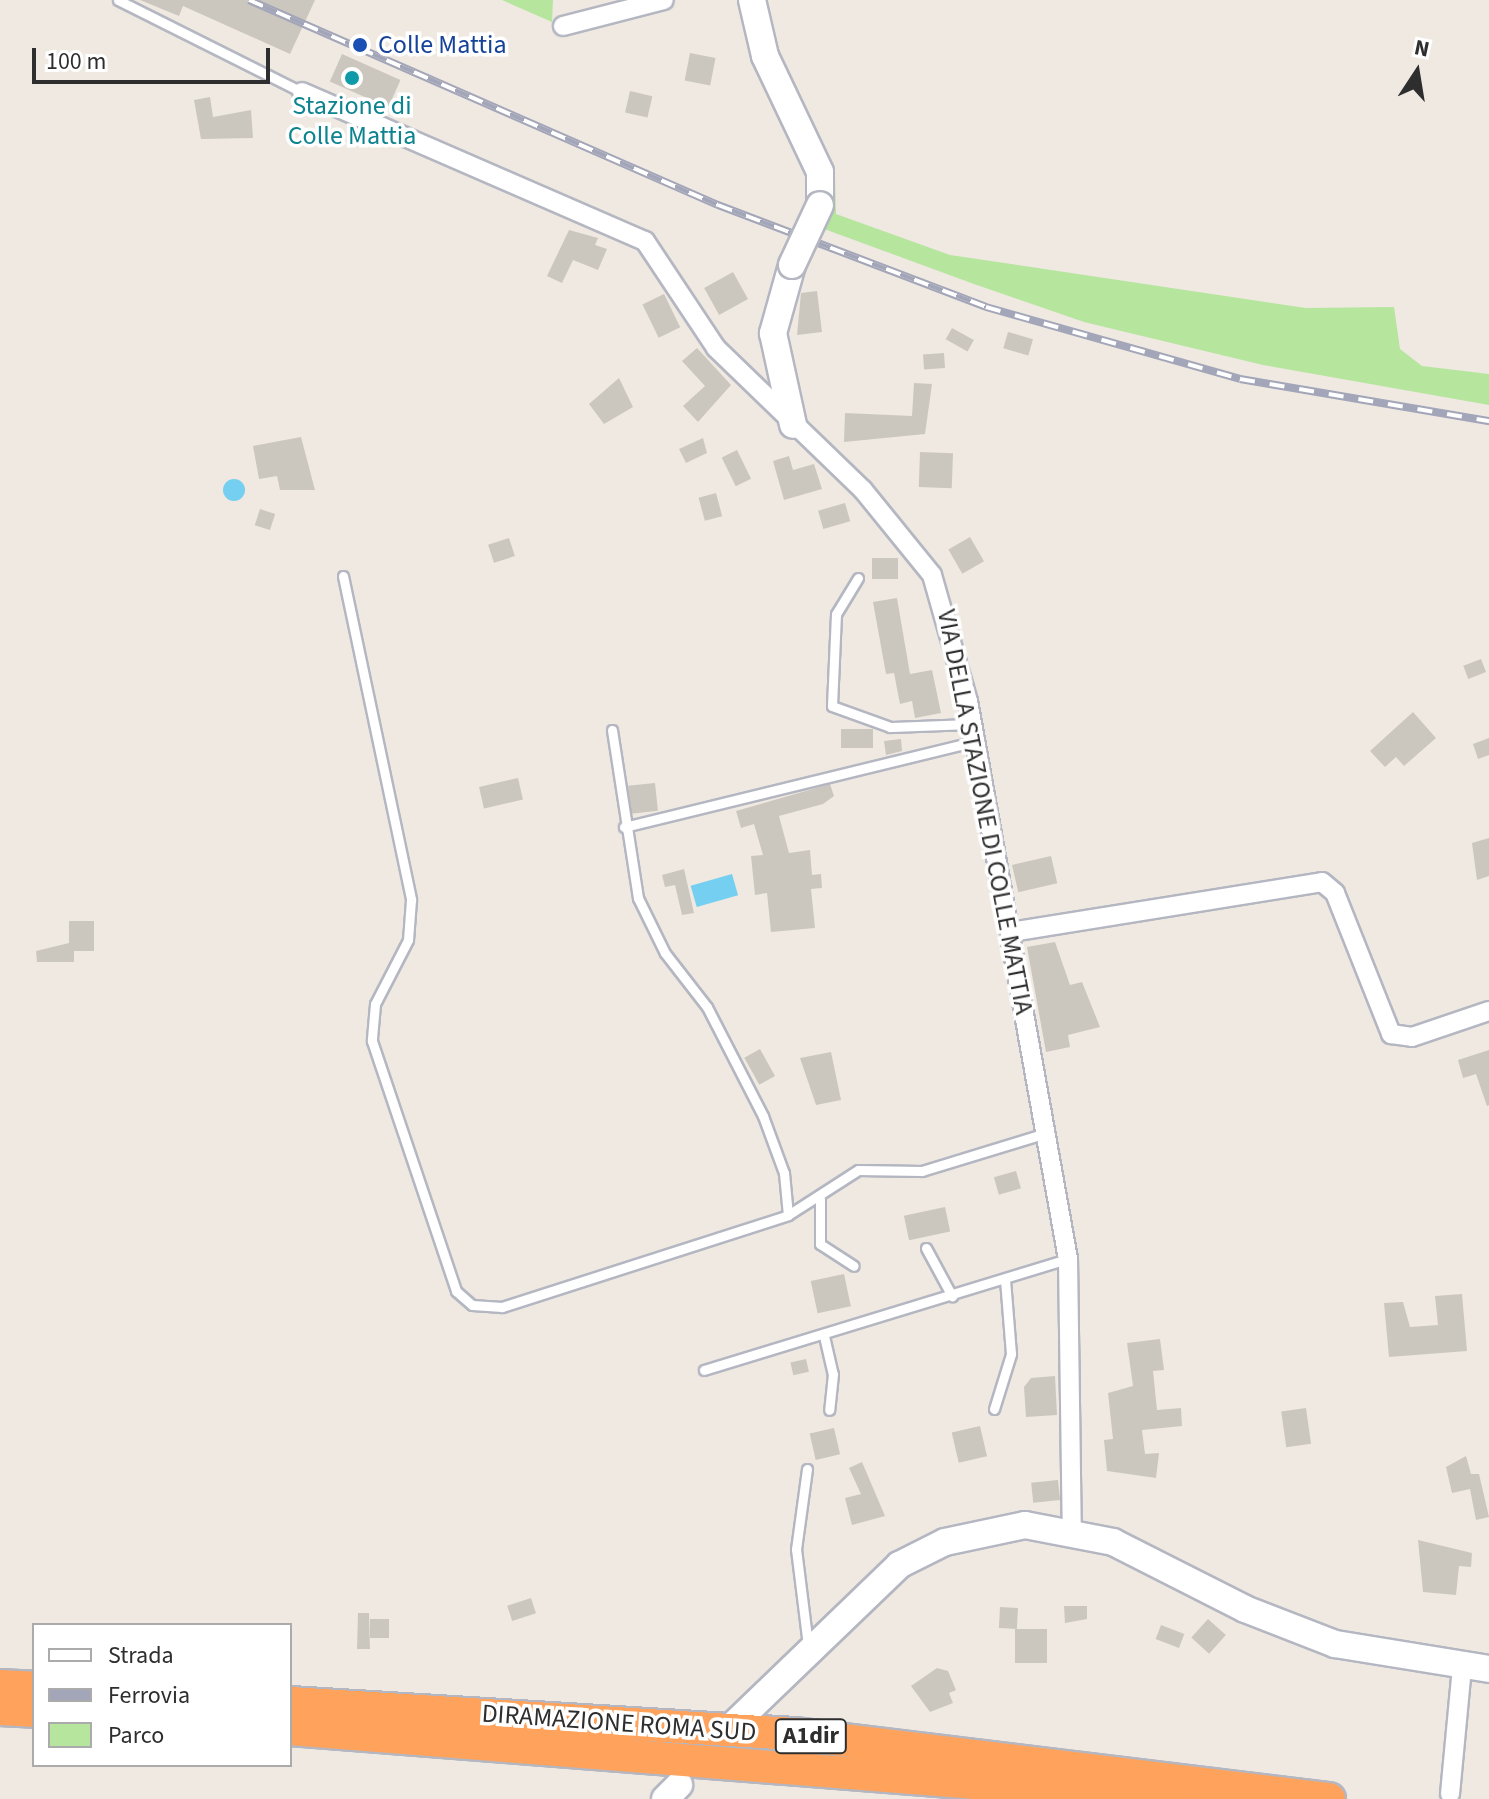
<!DOCTYPE html>
<html>
<head>
<meta charset="utf-8">
<style>
	body { margin:0 }
	#map { position:relative; width:1489px; height:1799px; overflow:hidden; background:#efe9e1; font-family:"Source Sans 3",sans-serif }
	div>[style] { position:absolute }
	[style*='--x'] { left:calc(var(--x)*1px); top:calc(var(--y)*1px); width:calc(var(--w)*1px); rotate:calc(var(--a)*1deg) }
	.green>* { inset:0; background:#b6e59e }
	.water>* { inset:0; background:#75cff0; transform-origin:0 0 }
	.round { border-radius:50% }
	.building>* { inset:0; background:#cbc7bf; transform-origin:0 0 }
	.roads { filter:drop-shadow(2px 0 #b4b7c1) drop-shadow(-2px 0 #b4b7c1) drop-shadow(0 2px #b4b7c1) drop-shadow(0 -2px #b4b7c1) }
	.lane>* { height:9px; margin:-4.5px; padding:0 4.5px; transform-origin:4.5px; border-radius:4.5px; background:#fff }
	.street>* { height:18px; margin:-9px; padding:0 9px; transform-origin:9px; border-radius:9px; background:#fff }
	.secondary>* { height:26px; margin:-13px; padding:0 13px; transform-origin:13px; border-radius:13px; background:#fff }
	.highway>* { height:32px; margin:-16px; padding:0 16px; transform-origin:16px; border-radius:16px; background:#ffa35c }
	.rail>* { height:8px; margin-top:-4px; transform-origin:0; background:repeating-linear-gradient(90deg,#fff 0 15px,#a3a6b8 0 30px); box-sizing:border-box; border-block:2px solid #a3a6b8 }
	.bridges { filter:drop-shadow(2px 0 #b4b7c1) drop-shadow(-2px 0 #b4b7c1) drop-shadow(0 2px #b4b7c1) drop-shadow(0 -2px #b4b7c1) }
	.secondary-bridge>* { height:26px; margin:-13px; padding:0 13px; transform-origin:13px; border-radius:13px; background:#fff }
	.dots>* { width:22px; height:22px; translate:-50% -50%; box-sizing:border-box; border:4px solid #fff; border-radius:50% }
	span { translate:-50% -50%; white-space:nowrap; text-align:center; line-height:1.15; -webkit-text-stroke:7px #fff; paint-order:stroke }
	.shield-label span { padding:2px 6px; background:#fff; border:2px solid; border-radius:6px; -webkit-text-stroke-width:0 }
	.shield-label { font-size:24px; color:#2e2e2e; font-weight:700 }
	.transit-label { font-size:26px; color:#164399 }
	.left { translate:0 -50%; text-align:left }
	.culture-label { font-size:26px; color:#0d838f }
	.street-label { font-size:26px; color:#2e2e2e }
	.legend { position:absolute; left:32px; top:1623px; width:260px; height:144px; box-sizing:border-box; background:#fff; border:2px solid #ababab; margin:0; padding:10px 14px; list-style:none; font-size:24px; color:#2e2e2e }
	.legend li { display:flex; align-items:center; gap:16px; height:40px }
	.legend b { width:40px; border:2px solid #ababab }
	.north { position:absolute; left:1377px; top:32px; width:80px; height:80px; -webkit-text-stroke:6px #fff; paint-order:stroke; rotate:12deg; font-size:22px; font-weight:700; line-height:32px; text-align:center; color:#2e2e2e }
	.north::after { content:''; display:block; margin:auto; width:28px; height:36px; background:#2e2e2e; clip-path:polygon(50% 0,100% 100%,50% 72%,0 100%) }
	.scale { position:absolute; left:32px; top:48px; width:238px; height:36px; box-sizing:border-box; border:4px solid #2e2e2e; border-top:0; padding-left:10px; font-size:24px; line-height:28px; white-space:nowrap; color:#2e2e2e; -webkit-text-stroke:6px #fff; paint-order:stroke }
</style>
</head>
<body>
<div id="map">
	<div class="green">
		<div style="clip-path:polygon(502px 0,553px 0,552px 22px)"></div>
		<div style="clip-path:polygon(835px 176px,836px 214px,950px 255px,1306px 308px,1394px 307px,1400px 349px,1422px 366px,1489px 374px,1489px 405px,1263px 365px,1084px 322px,974px 284px,816px 226px)"></div>
	</div>
	<div class="water">
		<div class="round" style="left:223px;top:479px;width:22px;height:22px"></div>
		<div style="left:732px;top:874px;width:22px;height:43px;rotate:74deg"></div>
	</div>
	<div class="building">
		<div style="clip-path:polygon(140px 0,315px 0,290px 54px,183px 6px,179px 16px)"></div>
		<div style="left:690px;top:53px;width:26px;height:28px;rotate:11deg"></div>
		<div style="left:342px;top:54px;width:64px;height:30px;rotate:24deg"></div>
		<div style="left:630px;top:91px;width:23px;height:22px;rotate:13deg"></div>
		<div style="clip-path:polygon(210px 97px,213px 117px,251px 110px,253px 138px,201px 139px,194px 100px)"></div>
		<div style="clip-path:polygon(569px 230px,598px 238px,595px 245px,607px 249px,598px 270px,573px 260px,562px 283px,547px 276px)"></div>
		<div style="left:733px;top:272px;width:31px;height:33px;rotate:61deg"></div>
		<div style="clip-path:polygon(817px 291px,822px 332px,797px 335px,801px 293px)"></div>
		<div style="left:664px;top:294px;width:37px;height:24px;rotate:64deg"></div>
		<div style="left:952px;top:328px;width:25px;height:13px;rotate:29deg"></div>
		<div style="left:1008px;top:332px;width:26px;height:17px;rotate:16deg"></div>
		<div style="clip-path:polygon(697px 348px,731px 385px,698px 422px,683px 406px,705px 386px,682px 361px)"></div>
		<div style="left:944px;top:353px;width:15px;height:21px;rotate:86deg"></div>
		<div style="clip-path:polygon(619px 378px,633px 407px,604px 424px,589px 404px)"></div>
		<div style="clip-path:polygon(914px 383px,932px 384px,925px 434px,844px 442px,845px 413px,912px 416px)"></div>
		<div style="clip-path:polygon(301px 437px,315px 490px,280px 490px,277px 476px,259px 479px,253px 446px)"></div>
		<div style="clip-path:polygon(703px 438px,707px 453px,686px 463px,679px 449px)"></div>
		<div style="left:737px;top:450px;width:32px;height:17px;rotate:64deg"></div>
		<div style="left:920px;top:452px;width:33px;height:35px;rotate:2deg"></div>
		<div style="clip-path:polygon(789px 456px,793px 470px,814px 464px,822px 489px,784px 500px,773px 461px)"></div>
		<div style="left:716px;top:493px;width:24px;height:18px;rotate:75deg"></div>
		<div style="left:845px;top:503px;width:19px;height:28px;rotate:74deg"></div>
		<div style="left:260px;top:509px;width:16px;height:17px;rotate:18deg"></div>
		<div style="left:970px;top:537px;width:28px;height:25px;rotate:60deg"></div>
		<div style="left:509px;top:538px;width:19px;height:22px;rotate:72deg"></div>
		<div style="left:872px;top:558px;width:26px;height:21px"></div>
		<div style="clip-path:polygon(897px 598px,910px 674px,932px 670px,941px 713px,915px 718px,912px 701px,900px 704px,894px 673px,886px 674px,873px 602px)"></div>
		<div style="left:1481px;top:659px;width:14px;height:19px;rotate:69deg"></div>
		<div style="clip-path:polygon(1413px 712px,1436px 738px,1404px 766px,1396px 757px,1385px 767px,1370px 751px)"></div>
		<div style="left:841px;top:729px;width:32px;height:19px"></div>
		<div style="clip-path:polygon(1489px 738px,1489px 755px,1478px 759px,1473px 744px)"></div>
		<div style="clip-path:polygon(901px 739px,902px 751px,886px 755px,884px 741px)"></div>
		<div style="left:518px;top:778px;width:22px;height:40px;rotate:77deg"></div>
		<div style="left:655px;top:783px;width:28px;height:27px;rotate:84deg"></div>
		<div style="clip-path:polygon(830px 784px,834px 796px,823px 804px,779px 816px,789px 853px,810px 850px,812px 875px,821px 874px,822px 888px,811px 889px,815px 928px,771px 932px,767px 893px,755px 895px,751px 856px,763px 855px,754px 824px,741px 828px,736px 811px)"></div>
		<div style="clip-path:polygon(1489px 838px,1489px 876px,1477px 880px,1472px 843px)"></div>
		<div style="left:1051px;top:856px;width:28px;height:40px;rotate:77deg"></div>
		<div style="clip-path:polygon(684px 869px,694px 913px,682px 915px,675px 885px,665px 887px,662px 875px)"></div>
		<div style="clip-path:polygon(69px 921px,94px 921px,94px 951px,74px 951px,74px 962px,37px 962px,36px 951px,69px 943px)"></div>
		<div style="clip-path:polygon(1055px 942px,1070px 985px,1082px 982px,1100px 1027px,1068px 1035px,1070px 1047px,1046px 1052px,1027px 947px)"></div>
		<div style="left:760px;top:1049px;width:31px;height:18px;rotate:61deg"></div>
		<div style="clip-path:polygon(1489px 1050px,1489px 1105px,1487px 1106px,1476px 1074px,1463px 1078px,1458px 1060px)"></div>
		<div style="clip-path:polygon(831px 1052px,841px 1100px,816px 1105px,800px 1058px)"></div>
		<div style="left:1016px;top:1171px;width:18px;height:23px;rotate:74deg"></div>
		<div style="left:945px;top:1207px;width:25px;height:42px;rotate:78deg"></div>
		<div style="left:844px;top:1274px;width:33px;height:34px;rotate:78deg"></div>
		<div style="clip-path:polygon(1462px 1294px,1467px 1351px,1389px 1357px,1384px 1303px,1403px 1302px,1410px 1327px,1438px 1325px,1435px 1296px)"></div>
		<div style="clip-path:polygon(1160px 1339px,1164px 1370px,1153px 1371px,1157px 1410px,1181px 1408px,1182px 1426px,1142px 1430px,1145px 1454px,1159px 1453px,1156px 1478px,1107px 1471px,1104px 1440px,1113px 1439px,1108px 1393px,1133px 1386px,1127px 1343px)"></div>
		<div style="left:806px;top:1359px;width:13px;height:16px;rotate:77deg"></div>
		<div style="clip-path:polygon(1055px 1376px,1057px 1415px,1026px 1417px,1024px 1387px,1031px 1378px)"></div>
		<div style="left:1306px;top:1408px;width:36px;height:25px;rotate:82deg"></div>
		<div style="left:980px;top:1426px;width:31px;height:29px;rotate:77deg"></div>
		<div style="left:834px;top:1428px;width:27px;height:25px;rotate:77deg"></div>
		<div style="clip-path:polygon(1466px 1456px,1471px 1474px,1479px 1474px,1489px 1517px,1476px 1520px,1470px 1489px,1452px 1493px,1446px 1467px)"></div>
		<div style="clip-path:polygon(862px 1462px,885px 1516px,852px 1525px,845px 1498px,861px 1494px,849px 1468px)"></div>
		<div style="left:1058px;top:1480px;width:20px;height:27px;rotate:84deg"></div>
		<div style="clip-path:polygon(1418px 1540px,1472px 1553px,1471px 1567px,1459px 1566px,1456px 1595px,1423px 1592px)"></div>
		<div style="left:531px;top:1598px;width:16px;height:25px;rotate:72deg"></div>
		<div style="clip-path:polygon(1064px 1606px,1087px 1606px,1087px 1619px,1065px 1623px)"></div>
		<div style="left:1000px;top:1607px;width:18px;height:21px;rotate:3deg"></div>
		<div style="clip-path:polygon(358px 1613px,369px 1613px,370px 1649px,357px 1649px)"></div>
		<div style="left:370px;top:1619px;width:19px;height:19px"></div>
		<div style="left:1208px;top:1619px;width:24px;height:25px;rotate:42deg"></div>
		<div style="left:1161px;top:1625px;width:25px;height:15px;rotate:21deg"></div>
		<div style="left:1015px;top:1629px;width:32px;height:34px"></div>
		<div style="clip-path:polygon(937px 1668px,948px 1671px,956px 1690px,949px 1693px,953px 1703px,930px 1712px,911px 1686px)"></div>
	</div>
	<div class="roads">
		<div class="lane">
			<div style="--x:118;--y:0;--w:206;--a:26.6"></div>
			<div style="--x:343;--y:576;--w:331;--a:78.1"></div>
			<div style="--x:411;--y:900;--w:40;--a:94.3"></div>
			<div style="--x:408;--y:940;--w:72;--a:117.3"></div>
			<div style="--x:375;--y:1004;--w:37;--a:95"></div>
			<div style="--x:372;--y:1041;--w:264;--a:71.4"></div>
			<div style="--x:456;--y:1291;--w:21;--a:41"></div>
			<div style="--x:472;--y:1305;--w:30;--a:4"></div>
			<div style="--x:502;--y:1307;--w:300;--a:-17.8"></div>
			<div style="--x:858;--y:578;--w:42;--a:121.4"></div>
			<div style="--x:836;--y:614;--w:92;--a:92.5"></div>
			<div style="--x:832;--y:706;--w:62;--a:19.9"></div>
			<div style="--x:890;--y:727;--w:82;--a:-2.1"></div>
			<div style="--x:612;--y:730;--w:170;--a:81.2"></div>
			<div style="--x:638;--y:898;--w:61;--a:63.9"></div>
			<div style="--x:665;--y:953;--w:68;--a:52.1"></div>
			<div style="--x:707;--y:1007;--w:123;--a:62.8"></div>
			<div style="--x:763;--y:1116;--w:61;--a:69.8"></div>
			<div style="--x:784;--y:1173;--w:42;--a:84.6"></div>
			<div style="--x:788;--y:1215;--w:83;--a:-32.7"></div>
			<div style="--x:858;--y:1170;--w:64;--a:0.9"></div>
			<div style="--x:922;--y:1171;--w:130;--a:-17"></div>
			<div style="--x:624;--y:827;--w:362;--a:-13.7"></div>
			<div style="--x:820;--y:1199;--w:45;--a:90"></div>
			<div style="--x:820;--y:1244;--w:40;--a:32.9"></div>
			<div style="--x:926;--y:1248;--w:55;--a:61.6"></div>
			<div style="--x:824;--y:1336;--w:39;--a:77"></div>
			<div style="--x:833;--y:1374;--w:36;--a:96"></div>
			<div style="--x:704;--y:1370;--w:381;--a:-17"></div>
			<div style="--x:994;--y:1409;--w:58;--a:-72.8"></div>
			<div style="--x:1011;--y:1354;--w:75;--a:-94.6"></div>
			<div style="--x:807;--y:1469;--w:81;--a:97.8"></div>
			<div style="--x:796;--y:1549;--w:97;--a:82.9"></div>
		</div>
		<div class="street">
			<div style="--x:563;--y:26;--w:104;--a:-14.4"></div>
			<div style="--x:302;--y:92;--w:374;--a:23.5"></div>
			<div style="--x:645;--y:241;--w:128;--a:56.4"></div>
			<div style="--x:716;--y:348;--w:204;--a:44"></div>
			<div style="--x:863;--y:490;--w:109;--a:50.9"></div>
			<div style="--x:932;--y:575;--w:131;--a:74.1"></div>
			<div style="--x:968;--y:701;--w:567;--a:79.84"></div>
			<div style="--x:1068;--y:1259;--w:271;--a:89.2"></div>
			<div style="--x:1011;--y:932;--w:315;--a:-9.1"></div>
			<div style="--x:1322;--y:882;--w:17;--a:40"></div>
			<div style="--x:1335;--y:893;--w:152;--a:68.3"></div>
			<div style="--x:1391;--y:1034;--w:21;--a:8"></div>
			<div style="--x:1412;--y:1037;--w:81;--a:-18.7"></div>
			<div style="--x:1450;--y:1794;--w:128;--a:-84.6"></div>
		</div>
		<div class="secondary">
			<div style="--x:752;--y:0;--w:57;--a:76.9"></div>
			<div style="--x:765;--y:56;--w:128;--a:64.6"></div>
			<div style="--x:820;--y:172;--w:33;--a:90"></div>
			<div style="--x:792;--y:265;--w:71;--a:105.6"></div>
			<div style="--x:773;--y:333;--w:94;--a:77.7"></div>
			<div style="--x:733;--y:1725;--w:231;--a:-43.9"></div>
			<div style="--x:899;--y:1565;--w:51;--a:-26.6"></div>
			<div style="--x:945;--y:1542;--w:82;--a:-12"></div>
			<div style="--x:1025;--y:1525;--w:90;--a:10.9"></div>
			<div style="--x:1113;--y:1542;--w:148;--a:26.9"></div>
			<div style="--x:1245;--y:1609;--w:97;--a:21.3"></div>
			<div style="--x:1335;--y:1644;--w:156;--a:9.2"></div>
			<div style="--x:665;--y:1799;--w:20;--a:-45"></div>
		</div>
		<div class="highway">
			<div style="--x:0;--y:1686;--w:34;--a:3"></div>
			<div style="--x:290;--y:1703;--w:505;--a:3.52"></div>
			<div style="--x:794;--y:1734;--w:539;--a:6.93"></div>
			<div style="--x:0;--y:1709;--w:34;--a:3"></div>
			<div style="--x:290;--y:1729;--w:890;--a:4.51"></div>
		</div>
	</div>
	<div class="rail">
		<div style="--x:249;--y:0;--w:512;--a:23.61"></div>
		<div style="--x:718;--y:205;--w:287;--a:20.8"></div>
		<div style="--x:986;--y:307;--w:264;--a:15.8"></div>
		<div style="--x:1240;--y:379;--w:253;--a:9.6"></div>
	</div>
	<div class="bridges">
		<div class="secondary-bridge">
			<div style="--x:792;--y:265;--w:66;--a:-65"></div>
		</div>
	</div>
	<div class="dots">
		<div style="left:360px;top:45px;background:#1a4fb4"></div>
		<div style="left:352px;top:78px;background:#0f9aa8"></div>
	</div>
	<div class="shield-label">
		<span style="left:811px;top:1736px">A1dir</span>
	</div>
	<div class="transit-label">
		<span class="left" style="left:378px;top:45px">Colle Mattia</span>
	</div>
	<div class="culture-label">
		<span style="left:352px;top:121px">Stazione di<br>Colle Mattia</span>
	</div>
	<div class="street-label">
		<span style="left:985px;top:812px;rotate:79deg">VIA DELLA STAZIONE DI COLLE MATTIA</span>
		<span style="left:619px;top:1723px;rotate:4deg">DIRAMAZIONE ROMA SUD</span>
	</div>
	<ul class="legend">
	<li><b style="height:10px;background:#fff"></b>Strada</li>
	<li><b style="height:10px;background:#a3a6b8"></b>Ferrovia</li>
	<li><b style="height:22px;background:#b6e59e"></b>Parco</li>
	</ul>
	<div class="north">N</div>
	<div class="scale">100 m</div>
</div>
</body>
</html>
